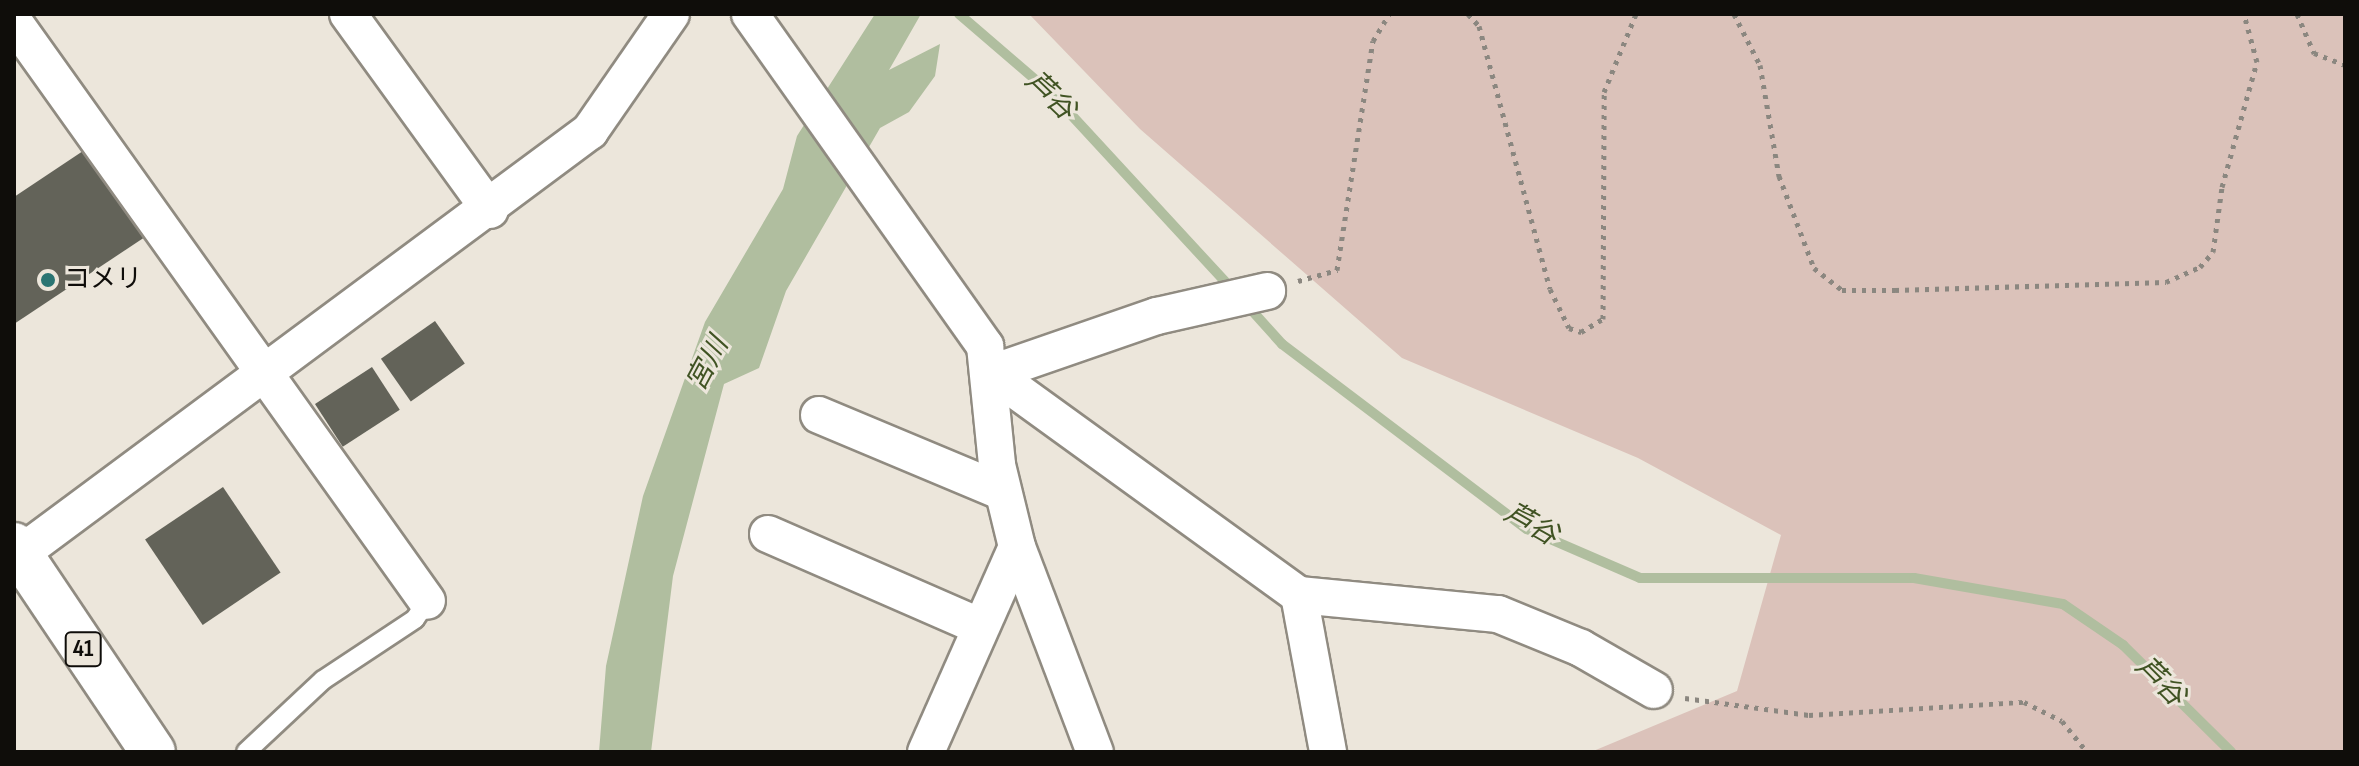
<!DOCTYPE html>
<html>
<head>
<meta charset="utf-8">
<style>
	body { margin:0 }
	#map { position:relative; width:2359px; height:766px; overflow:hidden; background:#ece6db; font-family:"Sofia Sans Condensed","Noto Sans JP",sans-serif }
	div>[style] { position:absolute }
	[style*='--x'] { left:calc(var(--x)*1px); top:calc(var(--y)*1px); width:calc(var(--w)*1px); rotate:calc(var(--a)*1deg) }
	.green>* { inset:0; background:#dbc2ba }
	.water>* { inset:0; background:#b0be9f }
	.stream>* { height:10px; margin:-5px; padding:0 5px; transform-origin:5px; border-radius:5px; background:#b0be9f }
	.building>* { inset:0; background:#636359; transform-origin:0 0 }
	.path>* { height:5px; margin-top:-2.5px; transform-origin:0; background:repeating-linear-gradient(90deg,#8b8780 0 4px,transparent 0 10px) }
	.roads { filter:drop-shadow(2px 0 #908b81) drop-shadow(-2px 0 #908b81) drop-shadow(0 2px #908b81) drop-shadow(0 -2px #908b81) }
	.service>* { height:18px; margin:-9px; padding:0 9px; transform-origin:9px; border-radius:9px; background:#fff }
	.minor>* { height:36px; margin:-18px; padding:0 18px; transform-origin:18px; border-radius:18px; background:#fff }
	.trunk>* { height:44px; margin:-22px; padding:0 22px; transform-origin:22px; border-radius:22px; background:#fff }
	.dots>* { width:22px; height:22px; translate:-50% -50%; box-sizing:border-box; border:4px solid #ece6db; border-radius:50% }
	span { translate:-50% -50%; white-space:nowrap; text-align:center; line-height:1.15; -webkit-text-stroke:6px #ece6db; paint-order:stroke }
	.shield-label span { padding:2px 6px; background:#ece6db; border:2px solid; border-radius:6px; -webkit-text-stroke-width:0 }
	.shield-label { font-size:24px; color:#0f0d0a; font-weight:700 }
	.poi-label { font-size:26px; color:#0f0d0a }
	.left { translate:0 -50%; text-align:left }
	.water-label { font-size:28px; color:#405323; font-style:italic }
	.frame { position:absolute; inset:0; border:16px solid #0f0d0a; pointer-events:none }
</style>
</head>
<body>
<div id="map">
	<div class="green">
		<div style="clip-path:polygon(1029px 14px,2345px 14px,2345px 752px,1591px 752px,1737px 691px,1781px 535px,1638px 458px,1402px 358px,1140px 129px)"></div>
	</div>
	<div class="water">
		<div style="clip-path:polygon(875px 14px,921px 14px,889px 70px,940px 44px,935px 76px,909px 112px,880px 128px,786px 291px,759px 368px,724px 384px,673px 576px,651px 752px,599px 752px,606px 666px,643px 496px,705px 322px,783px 189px,797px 136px)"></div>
	</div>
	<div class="stream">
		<div style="--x:959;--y:14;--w:123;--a:40.7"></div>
		<div style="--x:1052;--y:94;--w:270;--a:47.3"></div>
		<div style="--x:1246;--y:304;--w:54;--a:48"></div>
		<div style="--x:1282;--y:344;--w:307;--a:37.1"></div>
		<div style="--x:1527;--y:529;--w:123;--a:23.4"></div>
		<div style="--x:1640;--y:578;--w:274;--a:0"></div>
		<div style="--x:1914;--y:578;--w:151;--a:9.9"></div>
		<div style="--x:2063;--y:604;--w:73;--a:34.3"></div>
		<div style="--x:2123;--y:645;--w:152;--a:44.7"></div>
	</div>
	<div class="building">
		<div style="clip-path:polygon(89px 147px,148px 235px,14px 324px,14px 197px)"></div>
		<div style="left:435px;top:321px;width:52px;height:66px;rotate:55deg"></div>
		<div style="left:372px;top:367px;width:51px;height:68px;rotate:57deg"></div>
		<div style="left:223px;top:487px;width:103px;height:94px;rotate:56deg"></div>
	</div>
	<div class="path">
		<div style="--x:1468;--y:14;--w:16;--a:47"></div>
		<div style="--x:1479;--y:26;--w:272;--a:74.9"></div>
		<div style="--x:1550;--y:289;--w:43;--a:64"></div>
		<div style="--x:1569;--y:328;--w:13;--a:18"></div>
		<div style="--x:1581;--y:332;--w:26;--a:-31"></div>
		<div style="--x:1603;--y:319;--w:227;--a:-89.7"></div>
		<div style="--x:1604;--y:92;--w:84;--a:-67.7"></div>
		<div style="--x:1734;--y:14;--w:57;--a:63"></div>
		<div style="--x:1760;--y:65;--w:113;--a:80.3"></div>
		<div style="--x:1779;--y:176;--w:98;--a:69.2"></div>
		<div style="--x:1814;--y:268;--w:36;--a:38"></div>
		<div style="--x:1842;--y:290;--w:53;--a:0"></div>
		<div style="--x:1895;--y:290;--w:271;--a:-1.7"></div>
		<div style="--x:2166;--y:282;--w:37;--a:-24"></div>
		<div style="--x:2200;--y:267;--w:20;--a:-49"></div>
		<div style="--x:2213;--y:252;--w:66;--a:-82.1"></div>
		<div style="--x:2222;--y:187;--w:130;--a:-74.4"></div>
		<div style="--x:2257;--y:62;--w:50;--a:-105.2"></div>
		<div style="--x:2297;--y:14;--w:43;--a:66.4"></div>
		<div style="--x:2314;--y:53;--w:33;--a:21"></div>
		<div style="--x:1298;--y:281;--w:41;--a:-15.8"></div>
		<div style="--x:1337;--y:270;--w:232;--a:-81.1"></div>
		<div style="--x:1373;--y:41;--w:31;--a:-59"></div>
		<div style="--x:1685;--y:698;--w:125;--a:7.8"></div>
		<div style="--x:1809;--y:715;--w:215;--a:-3.5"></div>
		<div style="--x:2024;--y:702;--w:42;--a:26.6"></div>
		<div style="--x:2062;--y:721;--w:40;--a:51"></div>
	</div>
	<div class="roads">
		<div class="service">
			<div style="--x:246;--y:752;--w:105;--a:-43.1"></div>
			<div style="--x:323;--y:680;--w:110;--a:-33.5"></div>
			<div style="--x:415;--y:619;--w:22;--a:-56"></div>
		</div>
		<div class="minor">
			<div style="--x:348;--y:14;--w:242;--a:54.1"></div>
			<div style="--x:750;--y:14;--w:407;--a:54.7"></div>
			<div style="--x:985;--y:346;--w:120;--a:84.2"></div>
			<div style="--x:997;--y:465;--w:84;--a:76.3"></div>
			<div style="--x:1017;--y:547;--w:219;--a:69.2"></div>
			<div style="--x:14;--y:22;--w:711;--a:54.5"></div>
			<div style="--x:992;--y:373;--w:379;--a:35.9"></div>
			<div style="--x:1299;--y:595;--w:200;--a:5.5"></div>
			<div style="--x:1498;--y:614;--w:90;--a:22.3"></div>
			<div style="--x:1581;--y:648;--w:84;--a:29.9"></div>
			<div style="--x:992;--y:373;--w:175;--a:-19.1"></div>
			<div style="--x:1157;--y:316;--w:113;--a:-12.8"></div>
			<div style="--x:819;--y:415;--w:199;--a:22.7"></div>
			<div style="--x:768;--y:534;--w:230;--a:23.6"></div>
			<div style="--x:20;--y:554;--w:710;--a:-36.58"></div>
			<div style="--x:590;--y:131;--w:142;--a:-55.3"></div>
			<div style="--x:1299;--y:595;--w:160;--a:79.5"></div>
			<div style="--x:926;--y:752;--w:224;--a:-66.1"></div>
		</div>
		<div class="trunk">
			<div style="--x:14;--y:545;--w:249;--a:56.1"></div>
		</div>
	</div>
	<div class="dots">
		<div style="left:48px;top:280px;background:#2b7573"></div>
	</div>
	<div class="shield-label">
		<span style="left:83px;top:649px">41</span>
	</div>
	<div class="poi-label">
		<span class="left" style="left:64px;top:280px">コメリ</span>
	</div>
	<div class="water-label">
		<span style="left:1050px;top:96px;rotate:44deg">芦谷</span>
		<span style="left:708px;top:364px;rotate:-62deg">宮川</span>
		<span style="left:1531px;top:525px;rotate:30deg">芦谷</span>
		<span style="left:2160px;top:682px;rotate:45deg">芦谷</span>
	</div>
	<div class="frame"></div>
</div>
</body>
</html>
